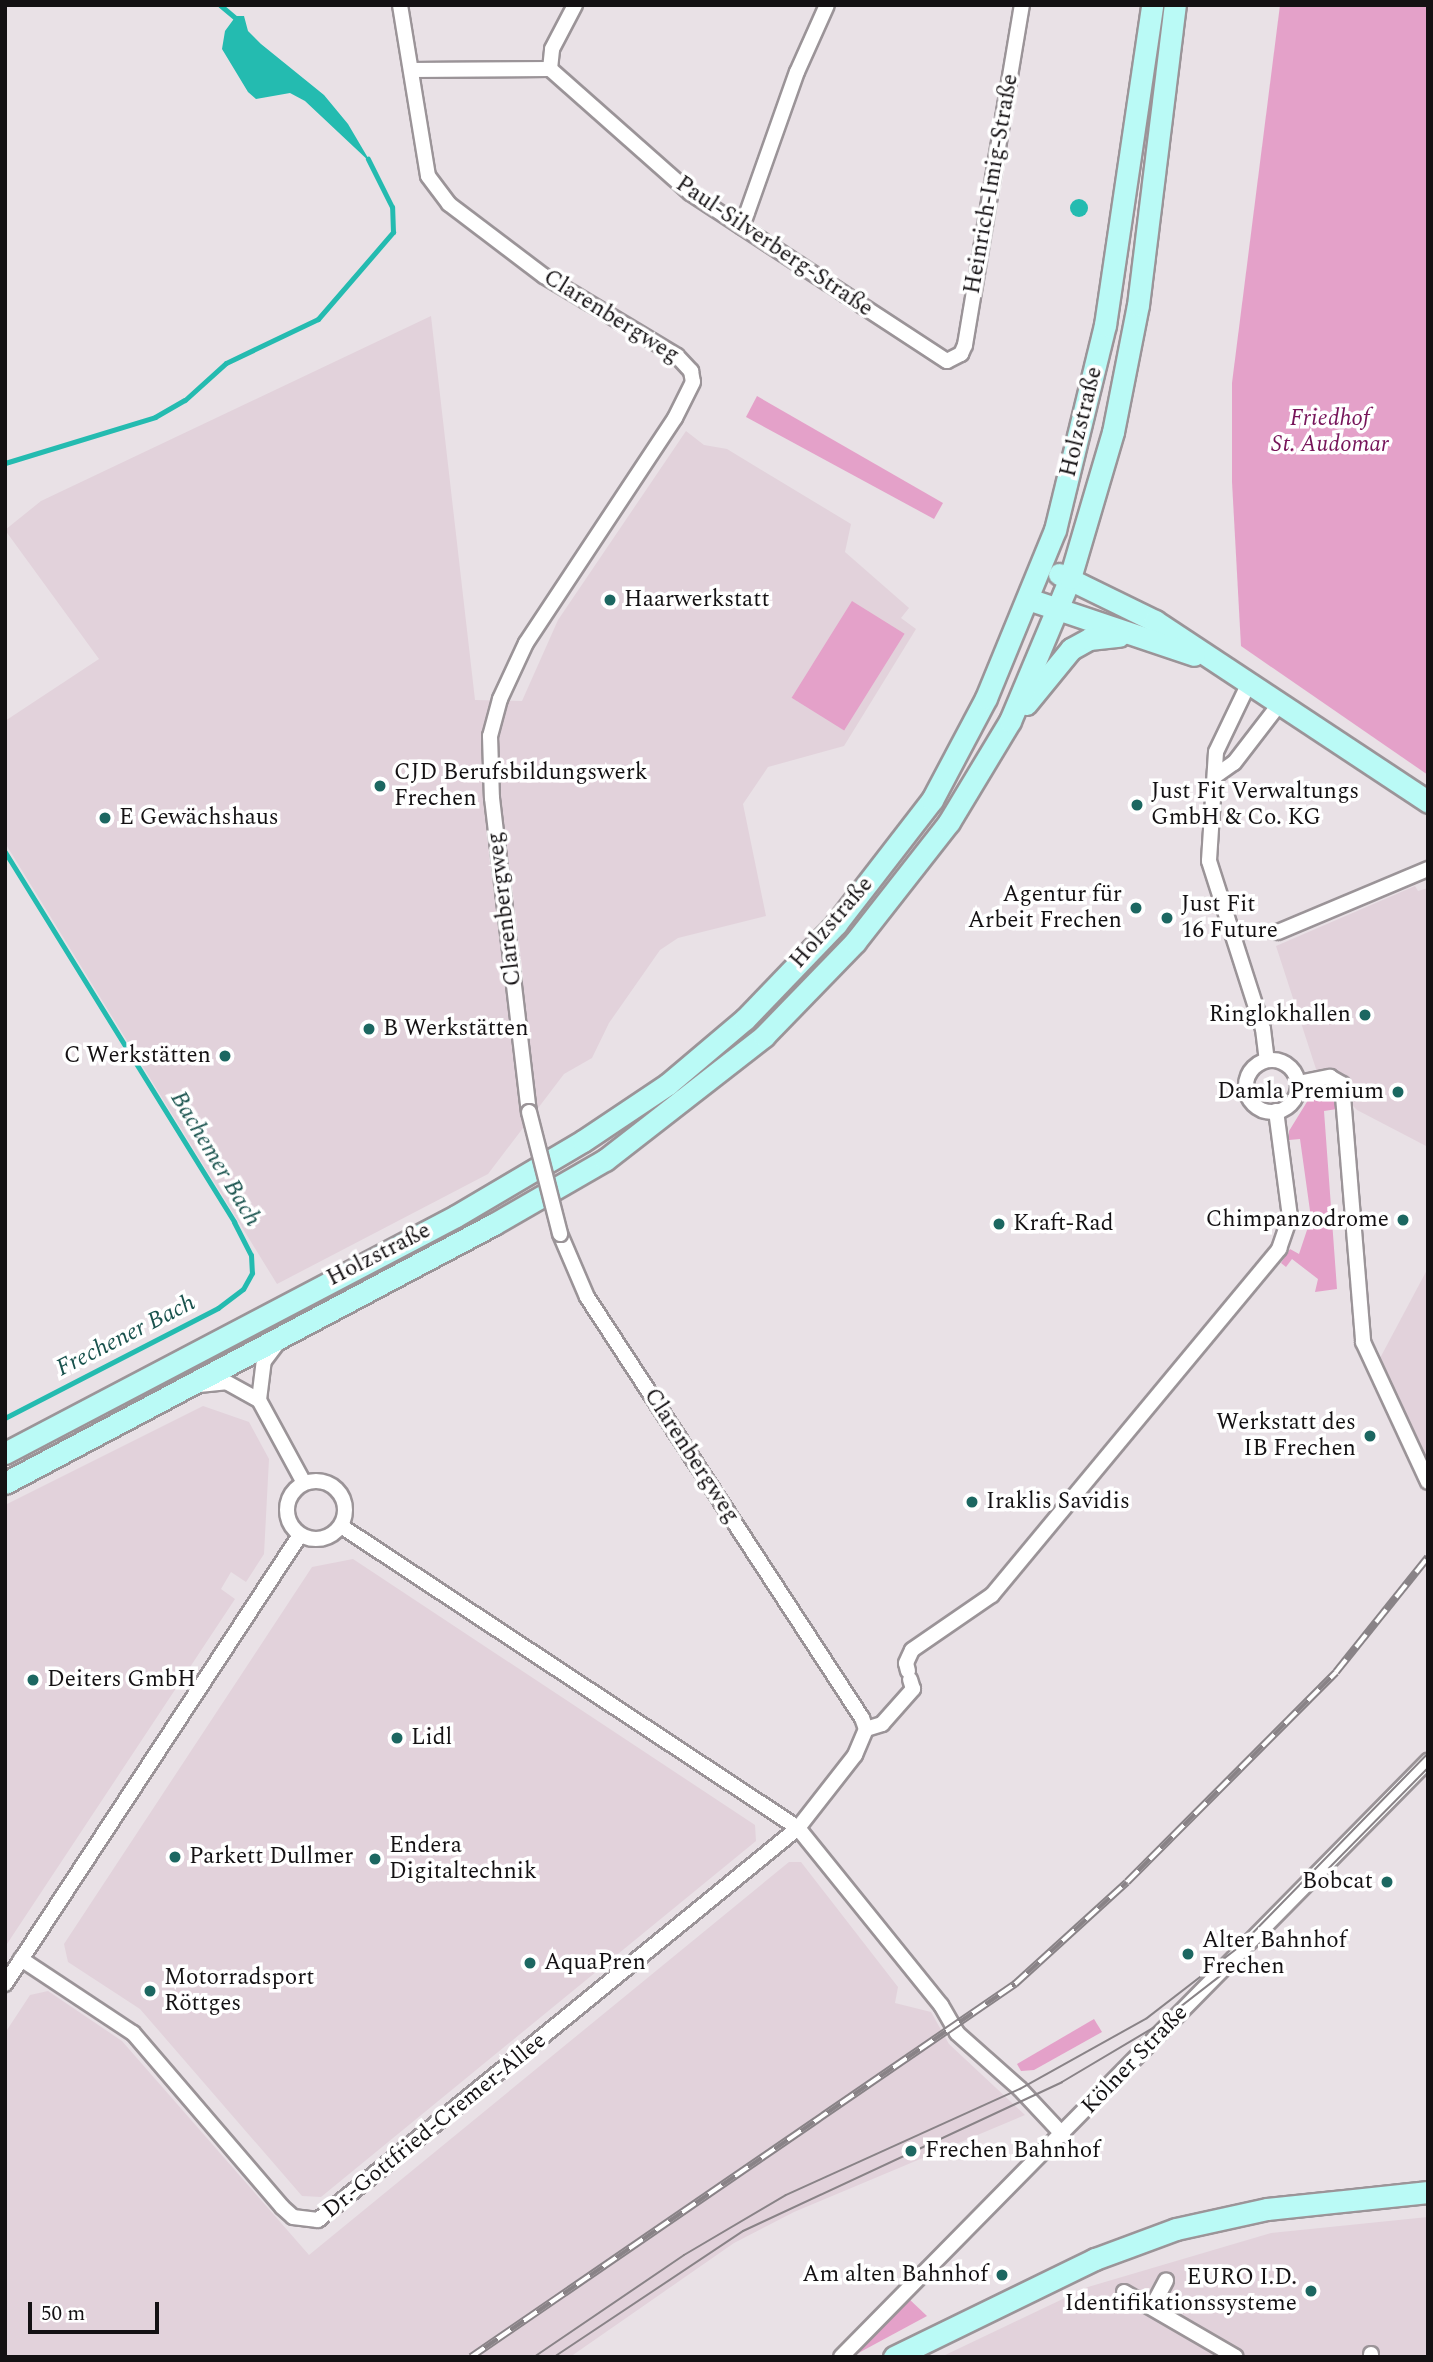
<!DOCTYPE html>
<html>
<head>
<meta charset="utf-8">
<style>
	body { margin:0 }
	#map { position:relative; width:1433px; height:2362px; overflow:hidden; background:#e9e1e6; font-family:Spectral,serif }
	div>[style] { position:absolute }
	[style*='--x'] { left:calc(var(--x)*1px); top:calc(var(--y)*1px); width:calc(var(--w)*1px); rotate:calc(var(--a)*1deg) }
	.built>* { inset:0; background:#e2d2db }
	.green>* { inset:0; background:#e4a1c9; transform-origin:0 0 }
	.water>* { inset:0; background:#24bbb0 }
	.round { border-radius:50% }
	.stream>* { height:5px; margin:-2.5px; padding:0 2.5px; transform-origin:2.5px; border-radius:2.5px; background:#24bbb0 }
	.roads { filter:drop-shadow(2px 0 #9b9498) drop-shadow(-2px 0 #9b9498) drop-shadow(0 2px #9b9498) drop-shadow(0 -2px #9b9498) }
	.street>* { height:14px; margin:-7px; padding:0 7px; transform-origin:7px; border-radius:7px; background:#fff }
	.street>.ring { margin:-7px; padding:0; box-sizing:content-box; background:none; border:14px solid #fff; border-radius:50% }
	.secondary>* { height:21px; margin:-10.5px; padding:0 10.5px; transform-origin:10.5px; border-radius:10.5px; background:#bafaf6 }
	.tram>* { height:2px; margin:-1px; padding:0 1px; transform-origin:1px; border-radius:1px; background:#898387 }
	.rail>* { height:8px; margin-top:-4px; transform-origin:0; background:repeating-linear-gradient(90deg,#fff 0 16px,#898387 0 32px); box-sizing:border-box; border-block:2px solid #898387 }
	.bridges { filter:drop-shadow(2px 0 #9b9498) drop-shadow(-2px 0 #9b9498) drop-shadow(0 2px #9b9498) drop-shadow(0 -2px #9b9498) }
	.street-bridge>* { height:14px; margin:-7px; padding:0 7px; transform-origin:7px; border-radius:7px; background:#fff }
	.dots>* { width:19px; height:19px; translate:-50% -50%; box-sizing:border-box; border:4px solid #fff; border-radius:50% }
	span { translate:-50% -50%; white-space:nowrap; text-align:center; line-height:1.15; -webkit-text-stroke:7px #fff; paint-order:stroke }
	.street-label { font-size:23px; color:#141113 }
	.park-label { font-size:23px; color:#761459; font-style:italic }
	.poi-label { font-size:23px; color:#141113 }
	.left { translate:0 -50%; text-align:left }
	.right { translate:-100% -50%; text-align:right }
	.water-label { font-size:24px; color:#18524d; font-style:italic }
	.frame { position:absolute; inset:0; border:7px solid #141113; pointer-events:none }
	.scale { position:absolute; left:28px; top:2302px; width:131px; height:32px; box-sizing:border-box; border:4px solid #141113; border-top:0; padding-left:9px; font-size:21px; line-height:24px; white-space:nowrap; color:#141113; -webkit-text-stroke:5px #fff; paint-order:stroke }
</style>
</head>
<body>
<div id="map">
	<div class="built">
		<div style="clip-path:polygon(431px 316px,475px 700px,522px 701px,558px 620px,686px 431px,704px 445px,727px 449px,851px 524px,845px 552px,909px 608px,901px 618px,916px 629px,844px 746px,768px 767px,743px 804px,766px 916px,678px 938px,660px 950px,609px 1023px,592px 1058px,564px 1074px,488px 1174px,277px 1284px,5px 843px,5px 721px,99px 659px,5px 530px,41px 501px)"></div>
		<div style="clip-path:polygon(1415px 886px,1418px 891px,1428px 888px,1428px 1147px,1357px 1110px,1316px 1069px,1276px 946px)"></div>
		<div style="clip-path:polygon(1428px 1268px,1428px 1460px,1379px 1360px)"></div>
		<div style="clip-path:polygon(203px 1406px,249px 1422px,269px 1459px,264px 1554px,246px 1582px,231px 1572px,221px 1589px,235px 1599px,5px 1947px,5px 1505px)"></div>
		<div style="clip-path:polygon(353px 1559px,755px 1825px,756px 1841px,321px 2197px,302px 2196px,140px 2009px,68px 1962px,64px 1944px,312px 1567px)"></div>
		<div style="clip-path:polygon(789px 1862px,801px 1862px,898px 1987px,895px 2003px,931px 2012px,949px 2044px,1025px 2115px,794px 2212px,734px 2243px,570px 2357px,5px 2357px,5px 2033px,30px 1995px,48px 1991px,122px 2041px,309px 2255px)"></div>
		<div style="clip-path:polygon(1428px 2217px,1428px 2357px,941px 2357px,1088px 2287px,1271px 2233px)"></div>
	</div>
	<div class="green">
		<div style="clip-path:polygon(1280px 5px,1428px 5px,1428px 775px,1241px 646px,1232px 482px,1232px 383px)"></div>
		<div style="clip-path:polygon(757px 396px,943px 503px,934px 519px,746px 417px)"></div>
		<div style="left:852px;top:601px;width:62px;height:114px;rotate:32deg"></div>
		<div style="clip-path:polygon(1329px 1090px,1337px 1109px,1324px 1111px,1337px 1289px,1315px 1292px,1318px 1279px,1292px 1259px,1286px 1267px,1281px 1263px,1290px 1249px,1299px 1254px,1311px 1218px,1300px 1139px,1289px 1140px,1289px 1131px,1313px 1092px)"></div>
		<div style="clip-path:polygon(1094px 2019px,1102px 2032px,1034px 2070px,1021px 2071px,1017px 2064px)"></div>
		<div style="clip-path:polygon(908px 2298px,927px 2316px,851px 2357px)"></div>
	</div>
	<div class="water">
		<div style="clip-path:polygon(236px 16px,244px 16px,248px 31px,261px 44px,324px 95px,348px 124px,371px 163px,305px 101px,290px 93px,256px 99px,248px 92px,222px 49px,225px 31px)"></div>
		<div class="round" style="left:1070px;top:199px;width:18px;height:18px"></div>
	</div>
	<div class="stream">
		<div style="--x:220;--y:5;--w:25;--a:40"></div>
		<div style="--x:5;--y:463;--w:157;--a:-17"></div>
		<div style="--x:155;--y:417;--w:34;--a:-30"></div>
		<div style="--x:185;--y:400;--w:55;--a:-42.1"></div>
		<div style="--x:226;--y:363;--w:102;--a:-25.6"></div>
		<div style="--x:318;--y:319;--w:115;--a:-49.2"></div>
		<div style="--x:393;--y:232;--w:25;--a:-92"></div>
		<div style="--x:392;--y:207;--w:54;--a:-116.6"></div>
		<div style="--x:5;--y:852;--w:435;--a:58.2"></div>
		<div style="--x:234;--y:1222;--w:37;--a:63"></div>
		<div style="--x:251;--y:1255;--w:18;--a:87"></div>
		<div style="--x:252;--y:1273;--w:18;--a:119"></div>
		<div style="--x:243;--y:1289;--w:31;--a:143"></div>
		<div style="--x:218;--y:1308;--w:240;--a:152.7"></div>
	</div>
	<div class="roads">
		<div class="street">
			<div style="--x:400;--y:5;--w:173;--a:80.7"></div>
			<div style="--x:428;--y:176;--w:35;--a:53"></div>
			<div style="--x:449;--y:204;--w:119;--a:37.2"></div>
			<div style="--x:544;--y:276;--w:155;--a:31"></div>
			<div style="--x:677;--y:356;--w:21;--a:47"></div>
			<div style="--x:691;--y:371;--w:11;--a:80"></div>
			<div style="--x:693;--y:382;--w:40;--a:116.6"></div>
			<div style="--x:675;--y:418;--w:270;--a:123.5"></div>
			<div style="--x:526;--y:643;--w:62;--a:114.9"></div>
			<div style="--x:500;--y:699;--w:38;--a:105"></div>
			<div style="--x:490;--y:736;--w:62;--a:88.2"></div>
			<div style="--x:492;--y:798;--w:316;--a:83.3"></div>
			<div style="--x:550;--y:69;--w:20;--a:-84"></div>
			<div style="--x:552;--y:49;--w:50;--a:-62.4"></div>
			<div style="--x:411;--y:70;--w:139;--a:-0.4"></div>
			<div style="--x:550;--y:69;--w:187;--a:41.5"></div>
			<div style="--x:690;--y:193;--w:307;--a:33.2"></div>
			<div style="--x:947;--y:361;--w:16;--a:-27"></div>
			<div style="--x:961;--y:354;--w:10;--a:-66"></div>
			<div style="--x:965;--y:345;--w:345;--a:-80.5"></div>
			<div style="--x:742;--y:227;--w:164;--a:-70.5"></div>
			<div style="--x:797;--y:72;--w:73;--a:-65.9"></div>
			<div style="--x:1249;--y:683;--w:76;--a:115.6"></div>
			<div style="--x:1216;--y:752;--w:109;--a:93.7"></div>
			<div style="--x:1209;--y:861;--w:176;--a:72.2"></div>
			<div style="--x:1263;--y:1029;--w:31;--a:83"></div>
			<div style="--x:1218;--y:774;--w:19;--a:-35"></div>
			<div style="--x:1234;--y:763;--w:77;--a:-52.4"></div>
			<div style="--x:1278;--y:932;--w:163;--a:-22.8"></div>
			<div class="ring" style="left:1246px;top:1060px;width:38px;height:38px"></div>
			<div style="--x:1298;--y:1083;--w:33;--a:-11"></div>
			<div style="--x:1330;--y:1077;--w:14;--a:30"></div>
			<div style="--x:1342;--y:1084;--w:259;--a:85.3"></div>
			<div style="--x:1363;--y:1342;--w:154;--a:65.1"></div>
			<div style="--x:199;--y:1385;--w:27;--a:-6"></div>
			<div style="--x:226;--y:1382;--w:38;--a:29"></div>
			<div style="--x:259;--y:1400;--w:94;--a:61.5"></div>
			<div style="--x:259;--y:1400;--w:39;--a:-83"></div>
			<div style="--x:264;--y:1361;--w:26;--a:-53"></div>
			<div class="ring" style="left:287px;top:1481px;width:44px;height:44px"></div>
			<div style="--x:341;--y:1526;--w:548;--a:33.46"></div>
			<div style="--x:798;--y:1828;--w:228;--a:51.1"></div>
			<div style="--x:941;--y:2005;--w:32;--a:60"></div>
			<div style="--x:957;--y:2033;--w:84;--a:41.6"></div>
			<div style="--x:1020;--y:2089;--w:63;--a:46.9"></div>
			<div style="--x:908;--y:1671;--w:8;--a:-104"></div>
			<div style="--x:906;--y:1663;--w:14;--a:-65"></div>
			<div style="--x:912;--y:1650;--w:97;--a:-34.5"></div>
			<div style="--x:992;--y:1595;--w:450;--a:-50.3"></div>
			<div style="--x:1279;--y:1249;--w:34;--a:-71"></div>
			<div style="--x:1290;--y:1217;--w:107;--a:-97.5"></div>
			<div style="--x:866;--y:1729;--w:17;--a:-17"></div>
			<div style="--x:882;--y:1724;--w:47;--a:-48.5"></div>
			<div style="--x:913;--y:1689;--w:10;--a:-107"></div>
			<div style="--x:21;--y:1959;--w:134;--a:33.5"></div>
			<div style="--x:133;--y:2033;--w:229;--a:49.4"></div>
			<div style="--x:282;--y:2207;--w:15;--a:42"></div>
			<div style="--x:293;--y:2217;--w:25;--a:7"></div>
			<div style="--x:318;--y:2220;--w:620;--a:-39.24"></div>
			<div style="--x:798;--y:1828;--w:93;--a:-52"></div>
			<div style="--x:855;--y:1755;--w:28;--a:-67"></div>
			<div style="--x:866;--y:1729;--w:12;--a:-110"></div>
			<div style="--x:862;--y:1718;--w:503;--a:-123.15"></div>
			<div style="--x:587;--y:1297;--w:69;--a:-113.2"></div>
			<div style="--x:5;--y:1984;--w:537;--a:-56.69"></div>
			<div style="--x:1124;--y:2292;--w:129;--a:30.1"></div>
			<div style="--x:1152;--y:2307;--w:30;--a:-62"></div>
			<div style="--x:841;--y:2357;--w:837;--a:-45.44"></div>
			<div style="--x:1371;--y:2357;--w:3;--a:-90"></div>
		</div>
		<div class="secondary">
			<div style="--x:1059;--y:574;--w:107;--a:26.1"></div>
			<div style="--x:1155;--y:621;--w:328;--a:33.5"></div>
			<div style="--x:1028;--y:599;--w:175;--a:18.6"></div>
			<div style="--x:1026;--y:704;--w:71;--a:-50.7"></div>
			<div style="--x:1071;--y:649;--w:21;--a:-29"></div>
			<div style="--x:1089;--y:639;--w:30;--a:-6"></div>
			<div style="--x:5;--y:1453;--w:509;--a:-27.72"></div>
			<div style="--x:456;--y:1216;--w:147;--a:-30.6"></div>
			<div style="--x:583;--y:1141;--w:102;--a:-33.8"></div>
			<div style="--x:668;--y:1084;--w:101;--a:-40.2"></div>
			<div style="--x:745;--y:1019;--w:132;--a:-46.2"></div>
			<div style="--x:836;--y:924;--w:157;--a:-52.3"></div>
			<div style="--x:932;--y:800;--w:115;--a:-62.1"></div>
			<div style="--x:986;--y:698;--w:182;--a:-67.7"></div>
			<div style="--x:1055;--y:530;--w:211;--a:-76.3"></div>
			<div style="--x:1105;--y:325;--w:323;--a:-81.6"></div>
			<div style="--x:5;--y:1483;--w:553;--a:-27.91"></div>
			<div style="--x:494;--y:1224;--w:128;--a:-30"></div>
			<div style="--x:605;--y:1160;--w:202;--a:-37.9"></div>
			<div style="--x:764;--y:1036;--w:131;--a:-45.9"></div>
			<div style="--x:855;--y:942;--w:152;--a:-51.9"></div>
			<div style="--x:949;--y:822;--w:118;--a:-58.9"></div>
			<div style="--x:1010;--y:721;--w:155;--a:-67.2"></div>
			<div style="--x:1070;--y:578;--w:152;--a:-73.6"></div>
			<div style="--x:1113;--y:432;--w:129;--a:-78.9"></div>
			<div style="--x:1138;--y:305;--w:302;--a:-83"></div>
			<div style="--x:894;--y:2357;--w:224;--a:-26"></div>
			<div style="--x:1095;--y:2259;--w:86;--a:-20.3"></div>
			<div style="--x:1176;--y:2229;--w:93;--a:-12.4"></div>
			<div style="--x:1267;--y:2209;--w:162;--a:-6"></div>
		</div>
	</div>
	<div class="tram">
		<div style="--x:1329;--y:1868;--w:141;--a:-45.3"></div>
		<div style="--x:534;--y:2357;--w:181;--a:-34.2"></div>
		<div style="--x:684;--y:2255;--w:118;--a:-30.5"></div>
		<div style="--x:786;--y:2195;--w:257;--a:-24.4"></div>
		<div style="--x:1020;--y:2089;--w:145;--a:-29.2"></div>
		<div style="--x:1147;--y:2018;--w:116;--a:-37.7"></div>
		<div style="--x:1239;--y:1947;--w:271;--a:-45.7"></div>
		<div style="--x:554;--y:2357;--w:227;--a:-33.7"></div>
		<div style="--x:743;--y:2231;--w:352;--a:-25"></div>
		<div style="--x:1062;--y:2082;--w:106;--a:-30.7"></div>
		<div style="--x:1153;--y:2028;--w:85;--a:-37.8"></div>
	</div>
	<div class="rail">
		<div style="--x:471;--y:2357;--w:660;--a:-34.44"></div>
		<div style="--x:1015;--y:1984;--w:151;--a:-42.3"></div>
		<div style="--x:1127;--y:1882;--w:296;--a:-45.1"></div>
		<div style="--x:1336;--y:1672;--w:147;--a:-51.3"></div>
	</div>
	<div class="bridges">
		<div class="street-bridge">
			<div style="--x:529;--y:1112;--w:126;--a:75.7"></div>
		</div>
	</div>
	<div class="dots">
		<div style="left:610px;top:600px;background:#1c6761"></div>
		<div style="left:380px;top:786px;background:#1c6761"></div>
		<div style="left:1137px;top:805px;background:#1c6761"></div>
		<div style="left:105px;top:818px;background:#1c6761"></div>
		<div style="left:1136px;top:908px;background:#1c6761"></div>
		<div style="left:1167px;top:918px;background:#1c6761"></div>
		<div style="left:1365px;top:1015px;background:#1c6761"></div>
		<div style="left:369px;top:1029px;background:#1c6761"></div>
		<div style="left:225px;top:1056px;background:#1c6761"></div>
		<div style="left:1398px;top:1092px;background:#1c6761"></div>
		<div style="left:1403px;top:1220px;background:#1c6761"></div>
		<div style="left:999px;top:1224px;background:#1c6761"></div>
		<div style="left:1370px;top:1436px;background:#1c6761"></div>
		<div style="left:972px;top:1502px;background:#1c6761"></div>
		<div style="left:33px;top:1680px;background:#1c6761"></div>
		<div style="left:397px;top:1738px;background:#1c6761"></div>
		<div style="left:175px;top:1857px;background:#1c6761"></div>
		<div style="left:375px;top:1859px;background:#1c6761"></div>
		<div style="left:1387px;top:1882px;background:#1c6761"></div>
		<div style="left:1188px;top:1954px;background:#1c6761"></div>
		<div style="left:530px;top:1963px;background:#1c6761"></div>
		<div style="left:150px;top:1991px;background:#1c6761"></div>
		<div style="left:911px;top:2151px;background:#1c6761"></div>
		<div style="left:1002px;top:2275px;background:#1c6761"></div>
		<div style="left:1311px;top:2291px;background:#1c6761"></div>
	</div>
	<div class="street-label">
		<span style="left:992px;top:184px;rotate:-80deg">Heinrich-Imig-Straße</span>
		<span style="left:774px;top:247px;rotate:34deg">Paul-Silverberg-Straße</span>
		<span style="left:611px;top:317px;rotate:32deg">Clarenbergweg</span>
		<span style="left:1082px;top:422px;rotate:-76deg">Holzstraße</span>
		<span style="left:505px;top:909px;rotate:-97deg">Clarenbergweg</span>
		<span style="left:832px;top:923px;rotate:-49deg">Holzstraße</span>
		<span style="left:379px;top:1255px;rotate:-27deg">Holzstraße</span>
		<span style="left:691px;top:1456px;rotate:57deg">Clarenbergweg</span>
		<span style="left:1135px;top:2060px;rotate:-46deg">Kölner Straße</span>
		<span style="left:435px;top:2126px;rotate:-39deg">Dr.-Gottfried-Cremer-Allee</span>
	</div>
	<div class="park-label">
		<span style="left:1330px;top:432px">Friedhof<br>St. Audomar</span>
	</div>
	<div class="poi-label">
		<span class="left" style="left:624px;top:600px">Haarwerkstatt</span>
		<span class="left" style="left:394px;top:786px">CJD Berufsbildungswerk<br>Frechen</span>
		<span class="left" style="left:1151px;top:805px">Just Fit Verwaltungs<br>GmbH &amp; Co. KG</span>
		<span class="left" style="left:119px;top:818px">E Gewächshaus</span>
		<span class="right" style="left:1122px;top:908px">Agentur für<br>Arbeit Frechen</span>
		<span class="left" style="left:1181px;top:918px">Just Fit<br>16 Future</span>
		<span class="right" style="left:1351px;top:1015px">Ringlokhallen</span>
		<span class="left" style="left:383px;top:1029px">B Werkstätten</span>
		<span class="right" style="left:211px;top:1056px">C Werkstätten</span>
		<span class="right" style="left:1384px;top:1092px">Damla Premium</span>
		<span class="right" style="left:1389px;top:1220px">Chimpanzodrome</span>
		<span class="left" style="left:1013px;top:1224px">Kraft-Rad</span>
		<span class="right" style="left:1356px;top:1436px">Werkstatt des<br>IB Frechen</span>
		<span class="left" style="left:986px;top:1502px">Iraklis Savidis</span>
		<span class="left" style="left:47px;top:1680px">Deiters GmbH</span>
		<span class="left" style="left:411px;top:1738px">Lidl</span>
		<span class="left" style="left:389px;top:1859px">Endera<br>Digitaltechnik</span>
		<span class="left" style="left:189px;top:1857px">Parkett Dullmer</span>
		<span class="right" style="left:1373px;top:1882px">Bobcat</span>
		<span class="left" style="left:1202px;top:1954px">Alter Bahnhof<br>Frechen</span>
		<span class="left" style="left:544px;top:1963px">AquaPren</span>
		<span class="left" style="left:164px;top:1991px">Motorradsport<br>Röttges</span>
		<span class="left" style="left:925px;top:2151px">Frechen Bahnhof</span>
		<span class="right" style="left:988px;top:2275px">Am alten Bahnhof</span>
		<span class="right" style="left:1297px;top:2291px">EURO I.D.<br>Identifikationssysteme</span>
	</div>
	<div class="water-label">
		<span style="left:215px;top:1159px;rotate:59deg">Bachemer Bach</span>
		<span style="left:126px;top:1336px;rotate:-27deg">Frechener Bach</span>
	</div>
	<div class="frame"></div>
	<div class="scale">50 m</div>
</div>
</body>
</html>
